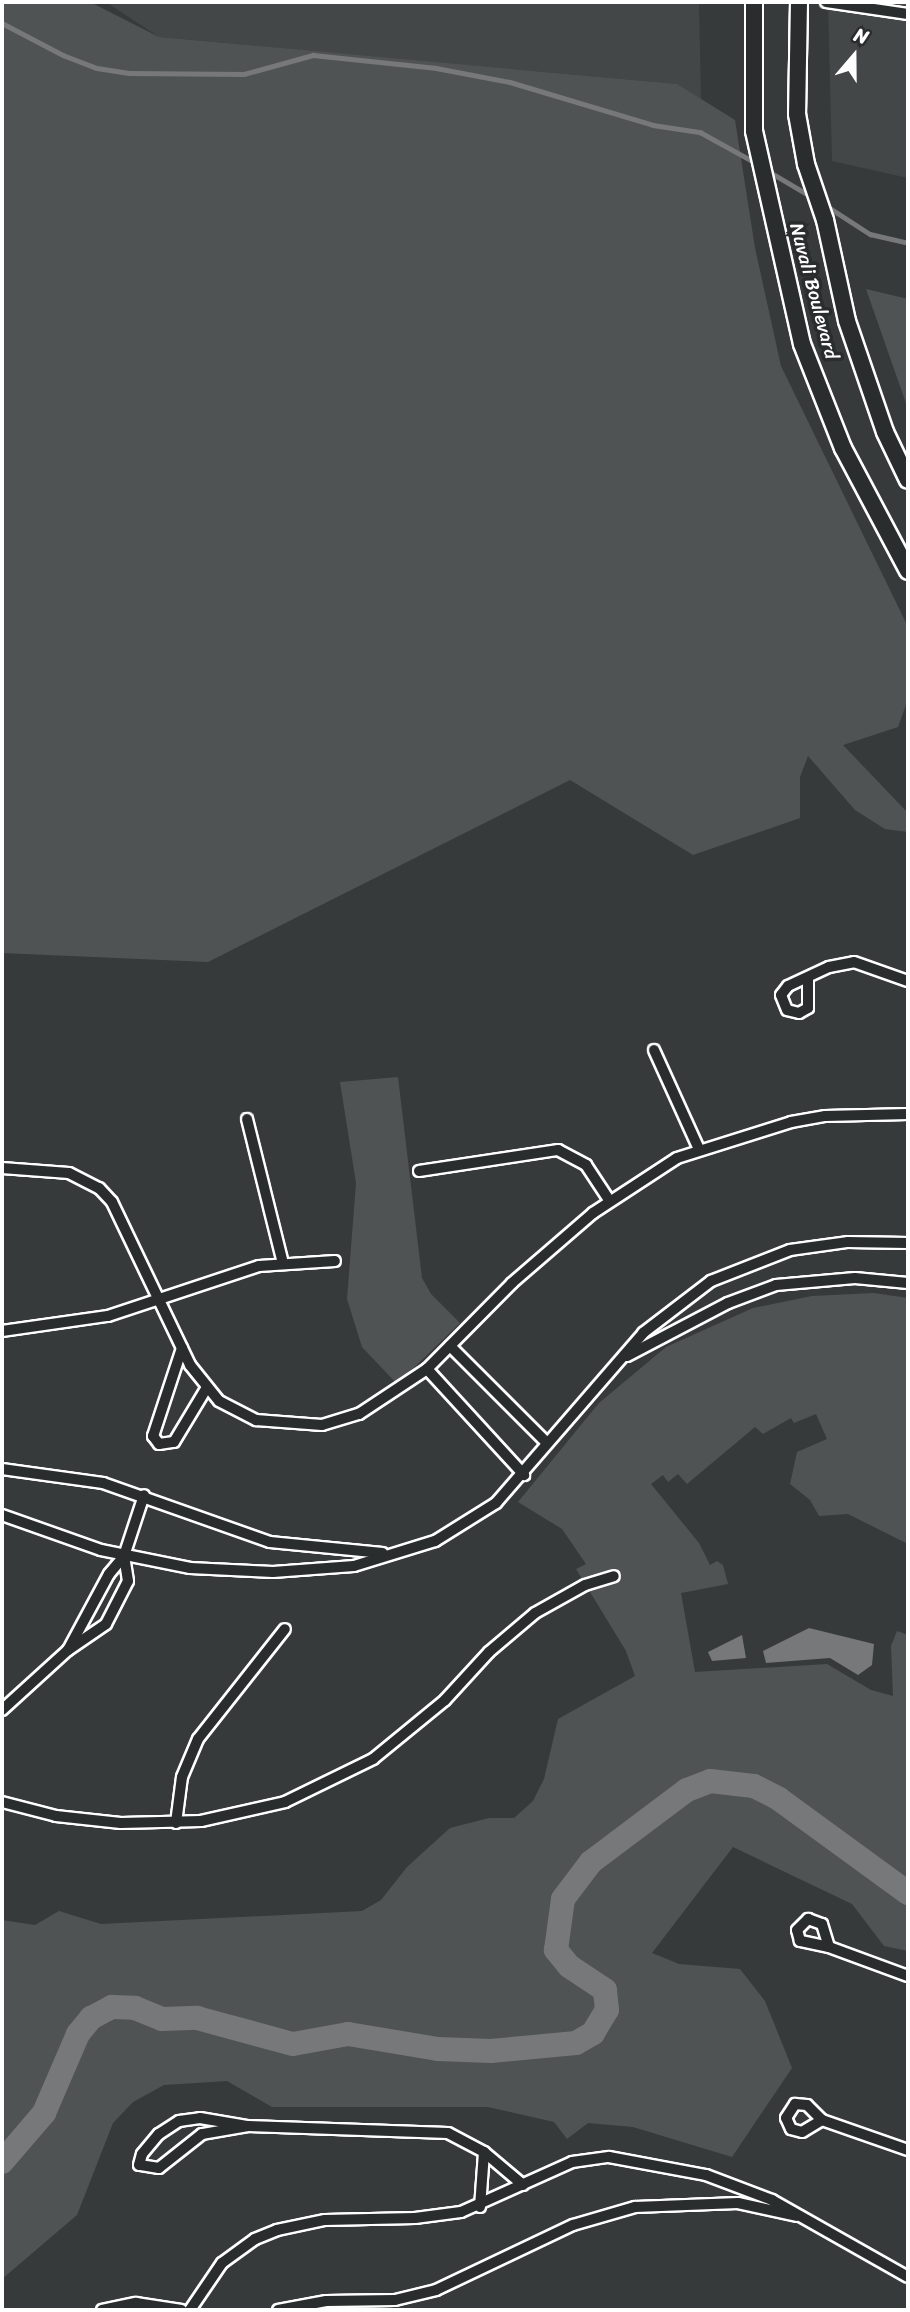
<!DOCTYPE html>
<html>
<head>
<meta charset="utf-8">
<style>
	body { margin:0 }
	#map { position:relative; width:910px; height:2312px; overflow:hidden; background:#373a3b; font-family:Sriracha,sans-serif }
	div>[style] { position:absolute }
	[style*='--x'] { left:calc(var(--x)*1px); top:calc(var(--y)*1px); width:calc(var(--w)*1px); rotate:calc(var(--a)*1deg) }
	.built>* { inset:0; background:#444748 }
	.green>* { inset:0; background:#505354 }
	.water>* { inset:0; background:#767879 }
	.stream>* { height:4.5px; margin:-2.25px; padding:0 2.25px; transform-origin:2.25px; border-radius:2.25px; background:#767879 }
	.river>* { height:24px; margin:-12px; padding:0 12px; transform-origin:12px; border-radius:12px; background:#767879 }
	.roads { filter:drop-shadow(2px 0 #fff) drop-shadow(-2px 0 #fff) drop-shadow(0 2px #fff) drop-shadow(0 -2px #fff) }
	.street>* { height:10px; margin:-5px; padding:0 5px; transform-origin:5px; border-radius:5px; background:#2a2d2e }
	.secondary>* { height:16px; margin:-8px; padding:0 8px; transform-origin:8px; border-radius:8px; background:#2a2d2e }
	span { translate:-50% -50%; white-space:nowrap; text-align:center; line-height:1.15; -webkit-text-stroke:7px #2a2d2e; paint-order:stroke }
	.street-label { font-size:19px; color:#fff }
	.frame { position:absolute; inset:0; border:4px solid #fff; pointer-events:none }
	.north { position:absolute; left:819px; top:21px; width:70px; height:70px; -webkit-text-stroke:5px #2a2d2e; paint-order:stroke; rotate:20deg; font-size:19px; font-weight:700; line-height:28px; text-align:center; color:#fff }
	.north::after { content:''; display:block; margin:auto; width:24px; height:32px; background:#fff; clip-path:polygon(50% 0,100% 100%,50% 72%,0 100%) }
</style>
</head>
<body>
<div id="map">
	<div class="built">
		<div style="clip-path:polygon(106px 2px,699px 2px,701px 99px,676px 84px,159px 37px)"></div>
		<div style="clip-path:polygon(828px 2px,908px 2px,908px 178px,832px 161px)"></div>
	</div>
	<div class="green">
		<div style="clip-path:polygon(2px 2px,90px 2px,159px 37px,677px 84px,735px 120px,755px 248px,781px 366px,908px 627px,908px 699px,898px 727px,843px 745px,908px 813px,908px 832px,885px 829px,855px 810px,808px 756px,800px 777px,800px 818px,693px 855px,570px 780px,208px 962px,2px 953px)"></div>
		<div style="clip-path:polygon(866px 289px,908px 299px,908px 409px)"></div>
		<div style="clip-path:polygon(398px 1077px,422px 1278px,431px 1294px,460px 1323px,397px 1384px,362px 1347px,347px 1299px,356px 1183px,340px 1082px)"></div>
		<div style="clip-path:polygon(874px 1293px,908px 1298px,908px 1544px,848px 1514px,819px 1516px,810px 1500px,790px 1484px,797px 1452px,827px 1439px,816px 1414px,794px 1423px,791px 1418px,763px 1434px,755px 1427px,687px 1484px,678px 1474px,668px 1482px,663px 1475px,651px 1484px,699px 1543px,710px 1565px,717px 1561px,723px 1565px,728px 1584px,681px 1593px,695px 1672px,827px 1664px,871px 1690px,893px 1696px,891px 1646px,897px 1631px,908px 1635px,908px 1951px,884px 1946px,852px 1904px,733px 1847px,652px 1953px,679px 1964px,740px 1969px,765px 2001px,792px 2068px,732px 2157px,633px 2127px,588px 2123px,567px 2139px,554px 2122px,488px 2107px,272px 2107px,227px 2081px,164px 2085px,133px 2102px,113px 2123px,77px 2215px,2px 2279px,2px 1920px,35px 1925px,59px 1911px,101px 1924px,362px 1911px,381px 1900px,407px 1867px,450px 1828px,489px 1818px,514px 1818px,533px 1801px,544px 1779px,558px 1719px,635px 1676px,626px 1651px,576px 1569px,586px 1564px,562px 1529px,518px 1502px,599px 1403px,666px 1347px,753px 1308px,812px 1296px)"></div>
	</div>
	<div class="water">
		<div style="clip-path:polygon(809px 1628px,874px 1644px,872px 1665px,858px 1675px,830px 1658px,766px 1663px,763px 1651px)"></div>
		<div style="clip-path:polygon(742px 1635px,746px 1658px,712px 1661px,708px 1652px)"></div>
	</div>
	<div class="stream">
		<div style="--x:2;--y:23;--w:69;--a:27.7"></div>
		<div style="--x:63;--y:55;--w:36;--a:21"></div>
		<div style="--x:97;--y:68;--w:32;--a:9"></div>
		<div style="--x:129;--y:73;--w:115;--a:0.5"></div>
		<div style="--x:244;--y:74;--w:72;--a:-15.4"></div>
		<div style="--x:313;--y:55;--w:124;--a:6"></div>
		<div style="--x:436;--y:68;--w:75;--a:10.7"></div>
		<div style="--x:510;--y:82;--w:149;--a:16.7"></div>
		<div style="--x:653;--y:125;--w:48;--a:8.5"></div>
		<div style="--x:700;--y:132;--w:66;--a:28.9"></div>
		<div style="--x:768;--y:171;--w:51;--a:30.6"></div>
		<div style="--x:825;--y:205;--w:54;--a:32.8"></div>
		<div style="--x:870;--y:234;--w:39;--a:13"></div>
	</div>
	<div class="river">
		<div style="--x:2;--y:2162;--w:65;--a:-49.4"></div>
		<div style="--x:44;--y:2113;--w:86;--a:-66.7"></div>
		<div style="--x:78;--y:2034;--w:21;--a:-51"></div>
		<div style="--x:91;--y:2018;--w:24;--a:-28"></div>
		<div style="--x:112;--y:2007;--w:23;--a:2"></div>
		<div style="--x:135;--y:2008;--w:29;--a:22"></div>
		<div style="--x:162;--y:2019;--w:35;--a:-2"></div>
		<div style="--x:197;--y:2018;--w:99;--a:15.2"></div>
		<div style="--x:293;--y:2044;--w:56;--a:-10.3"></div>
		<div style="--x:348;--y:2034;--w:91;--a:9.5"></div>
		<div style="--x:438;--y:2049;--w:53;--a:2.2"></div>
		<div style="--x:491;--y:2051;--w:85;--a:-5.4"></div>
		<div style="--x:576;--y:2043;--w:20;--a:-30"></div>
		<div style="--x:593;--y:2033;--w:27;--a:-59"></div>
		<div style="--x:607;--y:2010;--w:20;--a:-96"></div>
		<div style="--x:605;--y:1990;--w:43;--a:-146.3"></div>
		<div style="--x:569;--y:1966;--w:21;--a:-129"></div>
		<div style="--x:556;--y:1950;--w:51;--a:-82.2"></div>
		<div style="--x:563;--y:1899;--w:46;--a:-52.9"></div>
		<div style="--x:591;--y:1862;--w:120;--a:-36.9"></div>
		<div style="--x:687;--y:1790;--w:25;--a:-21"></div>
		<div style="--x:710;--y:1781;--w:44;--a:6.5"></div>
		<div style="--x:754;--y:1786;--w:28;--a:27"></div>
		<div style="--x:779;--y:1799;--w:160;--a:36.1"></div>
	</div>
	<div class="roads">
		<div class="street">
			<div style="--x:826;--y:2;--w:83;--a:8.3"></div>
			<div style="--x:808;--y:980;--w:28;--a:90"></div>
			<div style="--x:808;--y:1008;--w:10;--a:151"></div>
			<div style="--x:799;--y:1013;--w:12;--a:-166"></div>
			<div style="--x:787;--y:1010;--w:16;--a:-112"></div>
			<div style="--x:781;--y:995;--w:11;--a:-52"></div>
			<div style="--x:788;--y:986;--w:45;--a:-24.9"></div>
			<div style="--x:829;--y:967;--w:25;--a:-11"></div>
			<div style="--x:854;--y:962;--w:57;--a:19.4"></div>
			<div style="--x:654;--y:1050;--w:109;--a:65.6"></div>
			<div style="--x:247;--y:1119;--w:148;--a:76"></div>
			<div style="--x:2;--y:1168;--w:67;--a:4.3"></div>
			<div style="--x:69;--y:1173;--w:34;--a:27"></div>
			<div style="--x:99;--y:1188;--w:19;--a:47"></div>
			<div style="--x:112;--y:1202;--w:181;--a:64.4"></div>
			<div style="--x:190;--y:1365;--w:46;--a:51.1"></div>
			<div style="--x:219;--y:1401;--w:42;--a:27.2"></div>
			<div style="--x:256;--y:1420;--w:66;--a:4.3"></div>
			<div style="--x:322;--y:1425;--w:39;--a:-17"></div>
			<div style="--x:359;--y:1414;--w:82;--a:-33.5"></div>
			<div style="--x:427;--y:1369;--w:121;--a:-45.3"></div>
			<div style="--x:512;--y:1283;--w:107;--a:-40.8"></div>
			<div style="--x:593;--y:1213;--w:100;--a:-33.2"></div>
			<div style="--x:677;--y:1158;--w:120;--a:-17.5"></div>
			<div style="--x:791;--y:1122;--w:35;--a:-10"></div>
			<div style="--x:825;--y:1116;--w:83;--a:-1.4"></div>
			<div style="--x:419;--y:1171;--w:141;--a:-8.6"></div>
			<div style="--x:558;--y:1150;--w:32;--a:28"></div>
			<div style="--x:586;--y:1165;--w:42;--a:56.7"></div>
			<div style="--x:2;--y:1331;--w:107;--a:-8.1"></div>
			<div style="--x:108;--y:1316;--w:159;--a:-18.3"></div>
			<div style="--x:259;--y:1266;--w:76;--a:-3.8"></div>
			<div style="--x:450;--y:1346;--w:137;--a:45"></div>
			<div style="--x:182;--y:1348;--w:93;--a:108.2"></div>
			<div style="--x:153;--y:1436;--w:10;--a:53"></div>
			<div style="--x:159;--y:1444;--w:15;--a:-8"></div>
			<div style="--x:174;--y:1442;--w:62;--a:-58.9"></div>
			<div style="--x:627;--y:1356;--w:114;--a:-27.7"></div>
			<div style="--x:728;--y:1303;--w:51;--a:-20.6"></div>
			<div style="--x:776;--y:1285;--w:79;--a:-5.1"></div>
			<div style="--x:855;--y:1278;--w:53;--a:5.4"></div>
			<div style="--x:427;--y:1369;--w:144;--a:47.5"></div>
			<div style="--x:2;--y:1469;--w:102;--a:7.9"></div>
			<div style="--x:103;--y:1483;--w:177;--a:19.5"></div>
			<div style="--x:270;--y:1542;--w:113;--a:5.6"></div>
			<div style="--x:2;--y:1515;--w:105;--a:19.5"></div>
			<div style="--x:101;--y:1550;--w:91;--a:11.4"></div>
			<div style="--x:190;--y:1568;--w:83;--a:2.8"></div>
			<div style="--x:273;--y:1572;--w:81;--a:-4.2"></div>
			<div style="--x:354;--y:1566;--w:85;--a:-17.2"></div>
			<div style="--x:435;--y:1541;--w:72;--a:-31.9"></div>
			<div style="--x:496;--y:1503;--w:225;--a:-49.1"></div>
			<div style="--x:643;--y:1333;--w:86;--a:-37.4"></div>
			<div style="--x:711;--y:1281;--w:85;--a:-21.4"></div>
			<div style="--x:790;--y:1250;--w:59;--a:-7.9"></div>
			<div style="--x:848;--y:1242;--w:60;--a:1"></div>
			<div style="--x:68;--y:1650;--w:86;--a:-61.7"></div>
			<div style="--x:109;--y:1574;--w:23;--a:-50"></div>
			<div style="--x:124;--y:1556;--w:64;--a:-71.8"></div>
			<div style="--x:2;--y:1710;--w:89;--a:-42.3"></div>
			<div style="--x:68;--y:1650;--w:46;--a:-34.4"></div>
			<div style="--x:106;--y:1624;--w:48;--a:-62.9"></div>
			<div style="--x:128;--y:1581;--w:25;--a:-99"></div>
			<div style="--x:2;--y:1802;--w:56;--a:14.5"></div>
			<div style="--x:56;--y:1816;--w:65;--a:6.1"></div>
			<div style="--x:121;--y:1823;--w:80;--a:-1.4"></div>
			<div style="--x:201;--y:1821;--w:86;--a:-12.7"></div>
			<div style="--x:285;--y:1802;--w:98;--a:-26"></div>
			<div style="--x:373;--y:1759;--w:93;--a:-39.3"></div>
			<div style="--x:445;--y:1700;--w:65;--a:-47.5"></div>
			<div style="--x:489;--y:1652;--w:60;--a:-40.3"></div>
			<div style="--x:535;--y:1613;--w:57;--a:-29.2"></div>
			<div style="--x:585;--y:1585;--w:30;--a:-17"></div>
			<div style="--x:176;--y:1823;--w:46;--a:-82.6"></div>
			<div style="--x:182;--y:1777;--w:41;--a:-67.2"></div>
			<div style="--x:198;--y:1739;--w:140;--a:-51.7"></div>
			<div style="--x:808;--y:1919;--w:15;--a:20"></div>
			<div style="--x:822;--y:1924;--w:24;--a:73"></div>
			<div style="--x:829;--y:1947;--w:30;--a:-168"></div>
			<div style="--x:800;--y:1941;--w:11;--a:-105"></div>
			<div style="--x:797;--y:1930;--w:16;--a:-45"></div>
			<div style="--x:829;--y:1947;--w:84;--a:20.2"></div>
			<div style="--x:795;--y:2104;--w:12;--a:5"></div>
			<div style="--x:807;--y:2105;--w:21;--a:45"></div>
			<div style="--x:822;--y:2120;--w:23;--a:149"></div>
			<div style="--x:802;--y:2132;--w:11;--a:-165"></div>
			<div style="--x:791;--y:2129;--w:12;--a:-114"></div>
			<div style="--x:786;--y:2118;--w:17;--a:-57"></div>
			<div style="--x:200;--y:2118;--w:49;--a:9.5"></div>
			<div style="--x:248;--y:2126;--w:47;--a:170.1"></div>
			<div style="--x:202;--y:2134;--w:55;--a:141.7"></div>
			<div style="--x:159;--y:2168;--w:20;--a:-171"></div>
			<div style="--x:139;--y:2165;--w:11;--a:-75"></div>
			<div style="--x:142;--y:2154;--w:26;--a:-50"></div>
			<div style="--x:159;--y:2134;--w:24;--a:-33"></div>
			<div style="--x:179;--y:2121;--w:21;--a:-8"></div>
			<div style="--x:822;--y:2120;--w:91;--a:19.2"></div>
			<div style="--x:248;--y:2126;--w:200;--a:2"></div>
			<div style="--x:448;--y:2133;--w:41;--a:27.8"></div>
			<div style="--x:480;--y:2207;--w:55;--a:-85.8"></div>
			<div style="--x:484;--y:2152;--w:51;--a:40.2"></div>
			<div style="--x:102;--y:2310;--w:35;--a:-12"></div>
			<div style="--x:136;--y:2303;--w:46;--a:8.8"></div>
			<div style="--x:190;--y:2310;--w:57;--a:-55.8"></div>
			<div style="--x:222;--y:2263;--w:41;--a:-36"></div>
			<div style="--x:255;--y:2239;--w:24;--a:-22"></div>
			<div style="--x:277;--y:2230;--w:49;--a:-11.8"></div>
			<div style="--x:325;--y:2220;--w:90;--a:-1.3"></div>
			<div style="--x:415;--y:2218;--w:46;--a:-7.4"></div>
			<div style="--x:461;--y:2212;--w:122;--a:-24.2"></div>
			<div style="--x:572;--y:2162;--w:37;--a:-8"></div>
			<div style="--x:609;--y:2157;--w:99;--a:10.5"></div>
			<div style="--x:706;--y:2175;--w:71;--a:20.7"></div>
			<div style="--x:772;--y:2200;--w:156;--a:29.5"></div>
			<div style="--x:278;--y:2310;--w:49;--a:-10.6"></div>
			<div style="--x:326;--y:2301;--w:69;--a:-0.8"></div>
			<div style="--x:395;--y:2300;--w:42;--a:-13.7"></div>
			<div style="--x:436;--y:2290;--w:152;--a:-25.4"></div>
			<div style="--x:573;--y:2225;--w:65;--a:-16.2"></div>
			<div style="--x:635;--y:2207;--w:103;--a:-2.2"></div>
			<div style="--x:738;--y:2203;--w:60;--a:12.4"></div>
		</div>
		<div class="secondary">
			<div style="--x:754;--y:2;--w:129;--a:90"></div>
			<div style="--x:754;--y:131;--w:218;--a:77.3"></div>
			<div style="--x:802;--y:344;--w:112;--a:68.5"></div>
			<div style="--x:843;--y:448;--w:139;--a:62.1"></div>
			<div style="--x:799;--y:2;--w:112;--a:91"></div>
			<div style="--x:797;--y:114;--w:51;--a:79.8"></div>
			<div style="--x:806;--y:164;--w:59;--a:71.3"></div>
			<div style="--x:825;--y:220;--w:103;--a:77.7"></div>
			<div style="--x:847;--y:321;--w:117;--a:71.1"></div>
			<div style="--x:885;--y:432;--w:53;--a:64.4"></div>
		</div>
	</div>
	<div class="street-label">
		<span style="left:814px;top:291px;rotate:75deg">Nuvali Boulevard</span>
	</div>
	<div class="frame"></div>
	<div class="north">N</div>
</div>
</body>
</html>
